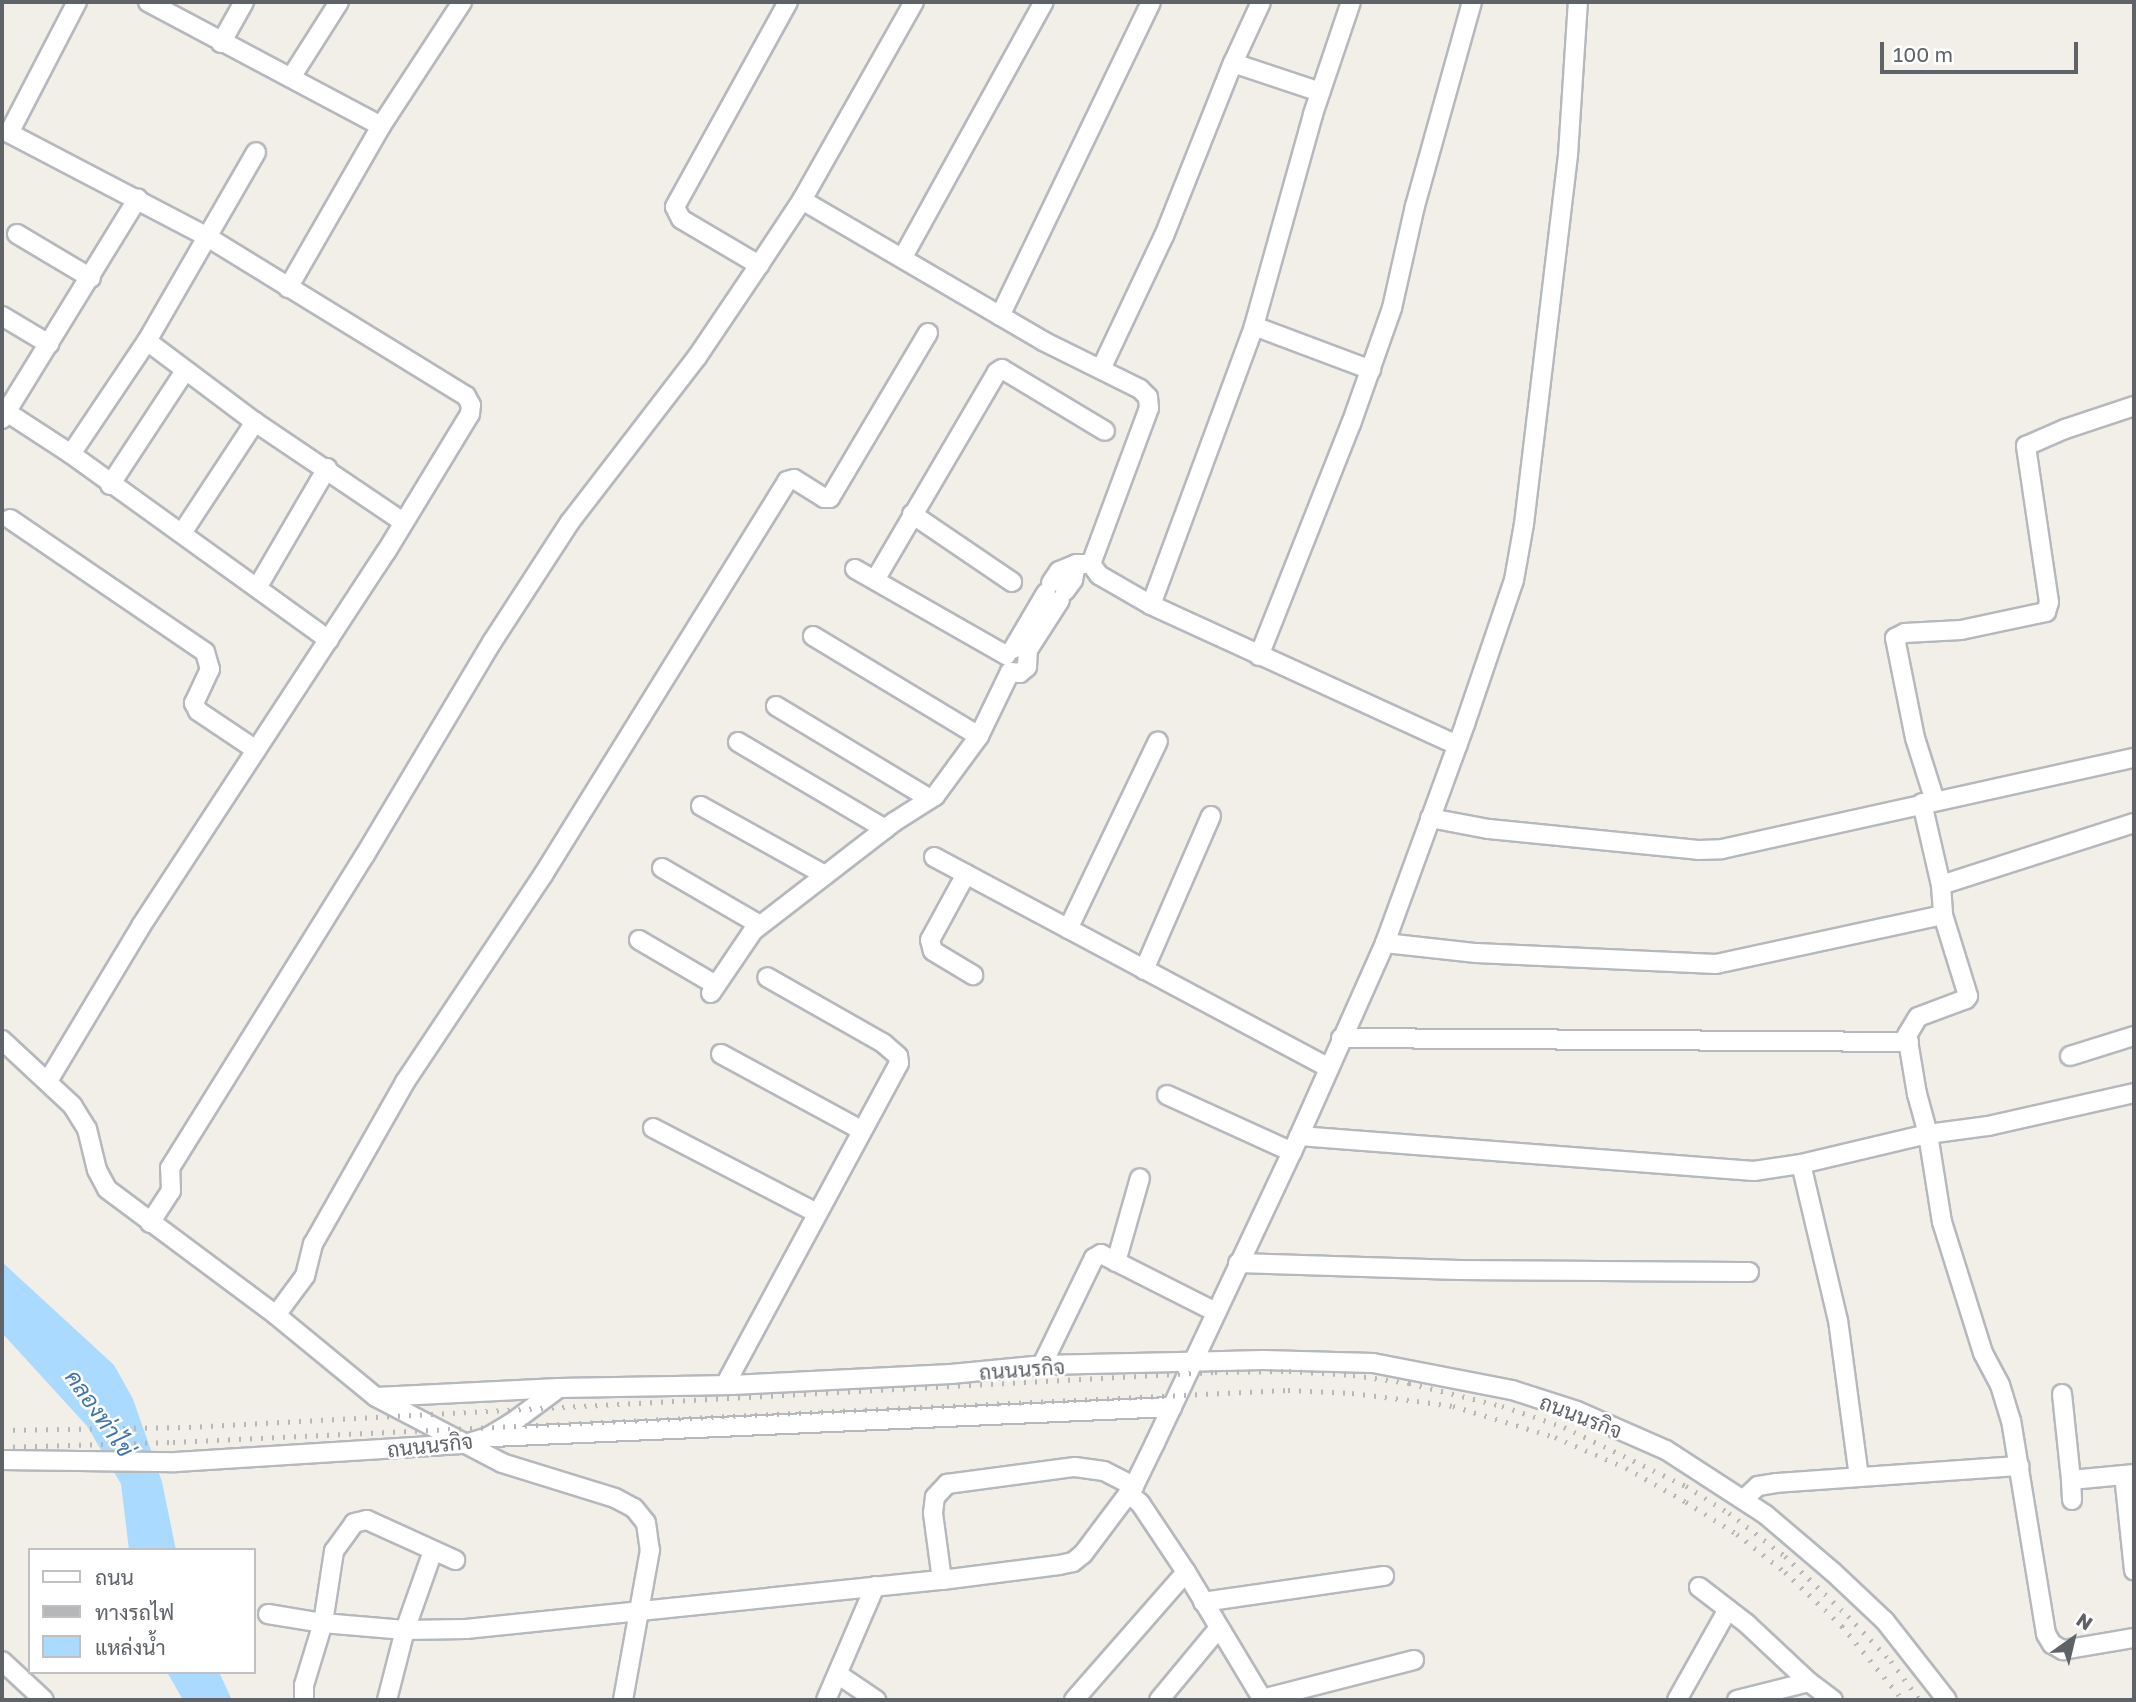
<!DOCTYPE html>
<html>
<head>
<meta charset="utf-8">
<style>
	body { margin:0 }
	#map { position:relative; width:2136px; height:1702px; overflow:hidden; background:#f1efe8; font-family:"Golos Text",Sarabun,sans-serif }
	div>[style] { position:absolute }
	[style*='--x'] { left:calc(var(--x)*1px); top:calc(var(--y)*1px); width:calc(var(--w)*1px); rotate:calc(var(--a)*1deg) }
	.water>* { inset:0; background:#aadaff }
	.roads { filter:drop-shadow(2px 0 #b5b8bc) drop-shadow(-2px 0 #b5b8bc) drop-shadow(0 2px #b5b8bc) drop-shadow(0 -2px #b5b8bc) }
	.minor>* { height:18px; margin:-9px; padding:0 9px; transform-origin:9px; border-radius:9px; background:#fff }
	.rail>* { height:4.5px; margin-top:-2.25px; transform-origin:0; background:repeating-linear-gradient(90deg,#b6b7b8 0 2px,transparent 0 11px) }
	span { translate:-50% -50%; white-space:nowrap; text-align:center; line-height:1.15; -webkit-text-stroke:5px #fff; paint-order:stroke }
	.street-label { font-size:21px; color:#5f6368 }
	.water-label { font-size:23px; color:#4174aa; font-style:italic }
	.frame { position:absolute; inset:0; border:4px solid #5f6368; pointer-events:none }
	.legend { position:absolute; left:28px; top:1548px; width:228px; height:126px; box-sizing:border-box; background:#fff; border:2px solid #bfc1c3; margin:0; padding:9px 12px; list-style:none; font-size:21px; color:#5f6368 }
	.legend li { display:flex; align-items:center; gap:14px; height:35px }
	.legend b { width:35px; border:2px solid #bfc1c3 }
	.north { position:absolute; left:2038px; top:1604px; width:70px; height:70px; -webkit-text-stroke:5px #fff; paint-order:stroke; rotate:34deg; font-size:19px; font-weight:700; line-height:28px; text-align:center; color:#5f6368 }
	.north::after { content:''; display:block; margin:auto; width:24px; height:32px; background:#5f6368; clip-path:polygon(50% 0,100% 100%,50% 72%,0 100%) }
	.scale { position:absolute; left:1880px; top:42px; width:198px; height:32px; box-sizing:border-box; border:4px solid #5f6368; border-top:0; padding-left:9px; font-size:21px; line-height:24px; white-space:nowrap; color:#5f6368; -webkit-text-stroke:5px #fff; paint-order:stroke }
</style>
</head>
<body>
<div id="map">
	<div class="water">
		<div style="clip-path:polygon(2px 1262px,114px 1365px,133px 1399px,162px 1482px,176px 1550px,129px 1550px,121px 1484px,87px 1426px,2px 1333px)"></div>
		<div style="clip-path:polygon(167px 1672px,219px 1672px,232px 1700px,183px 1700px)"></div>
	</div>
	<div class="roads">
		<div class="minor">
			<div style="--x:148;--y:2;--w:264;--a:28"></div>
			<div style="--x:788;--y:2;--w:234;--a:118.9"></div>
			<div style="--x:675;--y:207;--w:13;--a:63"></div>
			<div style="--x:681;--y:219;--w:91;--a:30.5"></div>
			<div style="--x:759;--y:265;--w:78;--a:-56.5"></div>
			<div style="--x:802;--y:200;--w:279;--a:30.3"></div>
			<div style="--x:1043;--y:341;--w:108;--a:26.3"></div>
			<div style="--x:1140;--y:389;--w:11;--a:45"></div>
			<div style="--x:1148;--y:397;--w:11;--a:85"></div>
			<div style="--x:1149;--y:408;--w:166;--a:110.4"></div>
			<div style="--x:1091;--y:564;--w:14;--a:54"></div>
			<div style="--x:1099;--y:575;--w:60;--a:30"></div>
			<div style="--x:1151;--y:605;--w:337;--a:24.6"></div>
			<div style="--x:221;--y:43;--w:47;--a:-60.7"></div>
			<div style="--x:1233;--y:63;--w:92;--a:18.4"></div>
			<div style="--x:292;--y:76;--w:88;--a:-57.6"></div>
			<div style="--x:802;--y:200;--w:227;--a:-60.5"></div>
			<div style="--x:17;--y:234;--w:86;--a:30.7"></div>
			<div style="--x:903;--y:257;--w:291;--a:-61.1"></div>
			<div style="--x:288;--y:288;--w:187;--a:-60.1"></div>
			<div style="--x:381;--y:126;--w:148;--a:-56.8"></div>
			<div style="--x:2;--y:316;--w:55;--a:30.8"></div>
			<div style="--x:1000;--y:316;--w:348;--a:-64.3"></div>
			<div style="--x:1254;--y:326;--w:125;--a:20.6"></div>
			<div style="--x:147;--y:341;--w:135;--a:36.9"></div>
			<div style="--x:255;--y:422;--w:179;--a:34"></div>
			<div style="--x:1101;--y:369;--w:147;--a:-64.7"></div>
			<div style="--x:1164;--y:236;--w:186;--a:-68.3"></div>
			<div style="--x:1233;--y:63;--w:67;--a:-65.3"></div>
			<div style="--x:2;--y:409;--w:82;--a:33.1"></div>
			<div style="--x:71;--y:454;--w:318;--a:35.8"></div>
			<div style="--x:2;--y:419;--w:259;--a:-58.4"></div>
			<div style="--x:71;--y:454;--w:136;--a:-56.1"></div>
			<div style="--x:147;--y:341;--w:218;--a:-60"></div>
			<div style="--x:110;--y:485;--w:136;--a:-56.7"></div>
			<div style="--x:912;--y:514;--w:121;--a:34.2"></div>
			<div style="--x:10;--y:519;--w:236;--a:34.3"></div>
			<div style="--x:205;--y:652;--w:18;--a:74"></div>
			<div style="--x:210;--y:669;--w:38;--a:115"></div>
			<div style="--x:194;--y:703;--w:9;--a:63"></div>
			<div style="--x:198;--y:711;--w:70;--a:33.9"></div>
			<div style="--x:182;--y:533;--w:133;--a:-56.7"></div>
			<div style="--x:855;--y:569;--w:174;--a:29.7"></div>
			<div style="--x:875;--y:580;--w:241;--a:-59.6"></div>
			<div style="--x:997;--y:372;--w:6;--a:-31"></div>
			<div style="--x:1002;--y:369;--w:120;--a:31"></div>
			<div style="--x:1051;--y:583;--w:14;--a:-56"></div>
			<div style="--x:1059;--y:571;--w:18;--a:-22"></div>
			<div style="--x:1076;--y:564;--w:15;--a:0"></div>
			<div style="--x:257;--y:588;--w:139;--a:-59.7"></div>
			<div style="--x:1065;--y:591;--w:14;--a:-54"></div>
			<div style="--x:1073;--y:580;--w:16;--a:-79"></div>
			<div style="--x:1151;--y:605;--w:297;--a:-69.7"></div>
			<div style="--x:1254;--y:326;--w:220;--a:-74.4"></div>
			<div style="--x:1313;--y:114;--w:118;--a:-71.3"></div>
			<div style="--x:813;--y:636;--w:194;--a:31.1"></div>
			<div style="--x:1013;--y:649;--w:65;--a:-59.5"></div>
			<div style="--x:1259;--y:656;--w:250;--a:-68.4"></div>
			<div style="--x:1351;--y:424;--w:123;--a:-70.5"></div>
			<div style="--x:1392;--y:308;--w:105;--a:-77.3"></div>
			<div style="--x:1415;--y:206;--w:212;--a:-74.4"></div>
			<div style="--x:1010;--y:672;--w:10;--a:6"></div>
			<div style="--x:1020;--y:673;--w:9;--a:-41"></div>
			<div style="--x:1027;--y:667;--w:17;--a:-87"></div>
			<div style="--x:1028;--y:650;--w:59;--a:-57.4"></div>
			<div style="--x:776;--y:706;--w:180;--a:31.1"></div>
			<div style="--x:738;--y:742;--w:171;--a:30.6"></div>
			<div style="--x:1935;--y:801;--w:66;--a:-107.6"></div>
			<div style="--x:1915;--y:738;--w:102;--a:-101.3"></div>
			<div style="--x:1895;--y:638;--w:11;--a:-27"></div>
			<div style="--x:1905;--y:633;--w:56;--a:-3.1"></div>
			<div style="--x:1961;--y:630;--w:87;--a:-12"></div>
			<div style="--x:2046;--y:612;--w:10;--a:-73"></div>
			<div style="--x:2049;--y:602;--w:158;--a:-98.4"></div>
			<div style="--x:2026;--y:446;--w:43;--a:-23.6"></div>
			<div style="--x:2065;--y:429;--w:73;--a:-18.4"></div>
			<div style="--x:1922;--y:803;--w:84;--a:77"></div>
			<div style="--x:1941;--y:885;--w:30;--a:86"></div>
			<div style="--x:1943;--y:915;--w:85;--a:72.8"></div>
			<div style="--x:1968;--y:996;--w:4;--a:124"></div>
			<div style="--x:1966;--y:999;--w:51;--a:159.4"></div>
			<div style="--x:1918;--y:1017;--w:21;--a:121"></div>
			<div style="--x:1907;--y:1035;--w:60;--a:80.4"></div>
			<div style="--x:1917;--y:1094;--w:41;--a:74.6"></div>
			<div style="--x:1928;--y:1134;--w:89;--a:81"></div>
			<div style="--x:1942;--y:1222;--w:137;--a:72.6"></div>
			<div style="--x:1983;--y:1353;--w:36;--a:62"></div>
			<div style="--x:2000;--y:1385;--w:37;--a:73"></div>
			<div style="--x:2011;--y:1420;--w:217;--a:80.7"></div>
			<div style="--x:2046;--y:1634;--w:12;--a:59"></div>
			<div style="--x:2052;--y:1644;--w:13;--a:29"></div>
			<div style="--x:2063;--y:1650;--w:72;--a:-9.6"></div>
			<div style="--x:701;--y:806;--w:142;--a:29.1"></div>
			<div style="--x:1430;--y:818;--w:60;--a:10.6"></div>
			<div style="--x:1489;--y:829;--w:210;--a:5.7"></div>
			<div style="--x:1698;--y:850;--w:24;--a:-2"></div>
			<div style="--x:1722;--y:849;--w:422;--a:-12.5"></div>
			<div style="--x:934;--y:857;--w:448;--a:28.1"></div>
			<div style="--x:662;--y:868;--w:113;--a:30.2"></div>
			<div style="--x:966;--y:874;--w:75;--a:118.6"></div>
			<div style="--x:930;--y:940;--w:11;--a:75"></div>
			<div style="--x:933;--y:951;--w:47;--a:31"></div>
			<div style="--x:1941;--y:885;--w:203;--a:-17.8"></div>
			<div style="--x:1068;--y:929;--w:208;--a:-64.4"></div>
			<div style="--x:639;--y:940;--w:89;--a:30.3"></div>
			<div style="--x:1385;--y:943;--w:92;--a:6.3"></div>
			<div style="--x:1476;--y:953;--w:240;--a:2.6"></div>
			<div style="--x:1716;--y:964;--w:232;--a:-12.2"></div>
			<div style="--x:1144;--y:970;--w:168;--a:-66.5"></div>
			<div style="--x:711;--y:993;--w:75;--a:-55.9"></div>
			<div style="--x:753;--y:931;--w:178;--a:-37.7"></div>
			<div style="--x:894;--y:822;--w:49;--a:-32.4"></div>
			<div style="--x:935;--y:796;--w:74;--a:-53.7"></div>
			<div style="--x:979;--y:736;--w:71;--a:-64.2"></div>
			<div style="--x:1341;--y:1038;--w:568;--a:0.4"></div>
			<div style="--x:2;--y:1040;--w:96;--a:42.9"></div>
			<div style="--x:72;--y:1105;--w:28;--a:58"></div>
			<div style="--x:87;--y:1129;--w:42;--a:76.3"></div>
			<div style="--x:97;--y:1170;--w:21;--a:62"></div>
			<div style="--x:107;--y:1189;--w:211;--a:36.7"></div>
			<div style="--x:276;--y:1315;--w:129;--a:39.4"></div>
			<div style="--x:376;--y:1397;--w:142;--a:27.6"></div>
			<div style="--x:502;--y:1463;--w:118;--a:17.2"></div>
			<div style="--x:615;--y:1498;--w:21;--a:28"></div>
			<div style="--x:634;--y:1508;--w:19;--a:51"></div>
			<div style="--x:646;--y:1523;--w:27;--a:82"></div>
			<div style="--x:650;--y:1550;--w:152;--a:100.2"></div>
			<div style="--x:721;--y:1054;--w:159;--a:28.5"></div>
			<div style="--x:2070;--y:1056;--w:67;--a:-17.4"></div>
			<div style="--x:48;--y:1081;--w:181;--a:-59"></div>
			<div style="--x:141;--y:926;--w:447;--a:-56.8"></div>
			<div style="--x:386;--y:552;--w:162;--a:-58.7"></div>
			<div style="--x:470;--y:414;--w:9;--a:-84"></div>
			<div style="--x:471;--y:405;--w:10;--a:-119"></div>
			<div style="--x:466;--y:396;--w:305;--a:-148.4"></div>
			<div style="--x:206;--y:236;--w:222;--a:-152.4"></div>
			<div style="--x:9;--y:133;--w:148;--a:-62.6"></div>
			<div style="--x:1167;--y:1095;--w:137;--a:24.5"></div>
			<div style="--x:653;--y:1128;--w:185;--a:27.4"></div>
			<div style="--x:1299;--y:1136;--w:456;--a:4.4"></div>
			<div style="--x:1754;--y:1171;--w:48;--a:-8.5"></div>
			<div style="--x:1801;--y:1164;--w:130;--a:-13.3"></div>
			<div style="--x:1928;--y:1134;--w:61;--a:-7.6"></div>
			<div style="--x:1988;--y:1126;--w:150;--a:-12.7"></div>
			<div style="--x:1801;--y:1164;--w:160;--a:76.7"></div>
			<div style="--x:1838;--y:1320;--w:158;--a:82.4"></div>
			<div style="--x:150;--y:1223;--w:38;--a:-57"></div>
			<div style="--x:171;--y:1191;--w:23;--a:-92"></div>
			<div style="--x:170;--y:1168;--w:369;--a:-58.1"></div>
			<div style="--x:365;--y:855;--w:248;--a:-59.2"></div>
			<div style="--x:492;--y:642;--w:143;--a:-57"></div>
			<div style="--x:570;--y:522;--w:208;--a:-52.4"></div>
			<div style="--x:697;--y:357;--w:111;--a:-56"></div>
			<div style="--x:1116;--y:1262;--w:87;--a:-74.1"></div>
			<div style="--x:1238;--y:1263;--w:221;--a:1.8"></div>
			<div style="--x:1459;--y:1270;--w:290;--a:0.4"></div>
			<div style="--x:276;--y:1315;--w:49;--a:-53.4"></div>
			<div style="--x:305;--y:1276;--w:33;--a:-76"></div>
			<div style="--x:313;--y:1244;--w:186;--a:-60.4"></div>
			<div style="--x:405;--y:1082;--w:249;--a:-56.3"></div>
			<div style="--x:543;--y:875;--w:463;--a:-58.2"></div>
			<div style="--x:787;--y:481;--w:7;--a:-16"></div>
			<div style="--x:794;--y:479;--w:36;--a:32"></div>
			<div style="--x:824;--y:498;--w:6;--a:0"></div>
			<div style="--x:830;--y:498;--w:192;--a:-59.3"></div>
			<div style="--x:1042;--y:1365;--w:119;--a:-64.1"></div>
			<div style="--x:1094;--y:1258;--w:8;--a:-30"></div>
			<div style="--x:1101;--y:1254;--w:129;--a:26.8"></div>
			<div style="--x:725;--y:1385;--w:366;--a:-61.6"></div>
			<div style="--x:899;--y:1063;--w:7;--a:-98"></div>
			<div style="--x:898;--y:1056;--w:20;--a:-139"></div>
			<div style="--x:883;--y:1043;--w:133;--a:-150.4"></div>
			<div style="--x:2062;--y:1394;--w:86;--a:84"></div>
			<div style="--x:2071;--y:1480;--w:53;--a:-5.4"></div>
			<div style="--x:377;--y:1397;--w:182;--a:-2.8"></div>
			<div style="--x:492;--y:1437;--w:681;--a:-2.53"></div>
			<div style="--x:2;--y:1460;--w:174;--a:0.7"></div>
			<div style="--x:176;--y:1462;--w:290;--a:-3.6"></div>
			<div style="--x:465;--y:1444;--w:24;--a:-17"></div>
			<div style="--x:488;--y:1437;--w:29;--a:-31"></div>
			<div style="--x:513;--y:1422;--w:57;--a:-36.5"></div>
			<div style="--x:559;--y:1388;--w:173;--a:-1"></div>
			<div style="--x:732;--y:1385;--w:219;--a:-2.9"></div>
			<div style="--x:951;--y:1374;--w:91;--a:-5.6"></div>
			<div style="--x:1042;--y:1365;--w:221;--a:-1.3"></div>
			<div style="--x:1263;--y:1360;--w:110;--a:1.6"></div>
			<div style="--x:1373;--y:1363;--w:142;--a:11"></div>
			<div style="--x:1512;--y:1390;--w:68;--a:17.9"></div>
			<div style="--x:1577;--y:1411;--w:97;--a:23.7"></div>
			<div style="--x:1666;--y:1450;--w:119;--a:33"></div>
			<div style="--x:1766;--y:1515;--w:88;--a:40.4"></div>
			<div style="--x:1833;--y:1572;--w:71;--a:43.3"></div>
			<div style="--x:1885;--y:1621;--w:100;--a:51.9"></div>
			<div style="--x:2134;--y:1474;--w:10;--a:174"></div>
			<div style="--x:2124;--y:1475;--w:96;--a:84"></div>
			<div style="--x:2071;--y:1480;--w:20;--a:87"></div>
			<div style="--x:1128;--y:1493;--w:16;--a:40"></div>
			<div style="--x:1140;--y:1503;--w:83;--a:56.3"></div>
			<div style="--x:1186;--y:1572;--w:149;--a:59"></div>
			<div style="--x:1744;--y:1499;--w:19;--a:-43"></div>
			<div style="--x:1758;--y:1486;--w:18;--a:-9"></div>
			<div style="--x:1776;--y:1483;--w:244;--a:-4"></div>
			<div style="--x:942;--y:1580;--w:68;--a:-97.7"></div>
			<div style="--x:933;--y:1513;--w:16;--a:-83"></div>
			<div style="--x:935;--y:1497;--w:18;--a:-47"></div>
			<div style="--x:947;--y:1484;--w:129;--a:-7.6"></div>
			<div style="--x:1075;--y:1467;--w:29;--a:8"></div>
			<div style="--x:1104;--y:1471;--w:34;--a:27"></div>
			<div style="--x:1699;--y:1587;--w:61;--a:37.6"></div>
			<div style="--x:1747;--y:1624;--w:85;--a:43.1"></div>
			<div style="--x:1809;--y:1682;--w:30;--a:37"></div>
			<div style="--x:1203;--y:1602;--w:183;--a:-8.2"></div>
			<div style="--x:268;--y:1614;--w:56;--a:9.3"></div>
			<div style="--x:323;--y:1623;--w:82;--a:4.9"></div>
			<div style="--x:405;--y:1630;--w:61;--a:-0.9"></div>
			<div style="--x:466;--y:1629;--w:479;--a:-5.9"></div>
			<div style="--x:942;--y:1580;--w:118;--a:-7.3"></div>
			<div style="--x:1059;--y:1565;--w:14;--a:-12"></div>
			<div style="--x:1073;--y:1562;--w:13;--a:-39"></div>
			<div style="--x:1083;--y:1554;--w:85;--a:-53.1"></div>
			<div style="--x:1134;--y:1486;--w:48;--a:-64"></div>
			<div style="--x:1155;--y:1443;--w:322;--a:-64.8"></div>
			<div style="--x:1292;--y:1152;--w:229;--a:-66"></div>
			<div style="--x:1385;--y:943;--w:233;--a:-69.9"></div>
			<div style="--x:1465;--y:724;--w:152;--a:-71.2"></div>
			<div style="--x:1514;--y:580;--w:57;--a:-79.9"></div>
			<div style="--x:1524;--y:524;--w:372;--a:-83.2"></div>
			<div style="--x:1568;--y:155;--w:153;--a:-86.3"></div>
			<div style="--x:2;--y:1661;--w:57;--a:42.9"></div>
			<div style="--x:839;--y:1675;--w:45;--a:34"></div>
			<div style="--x:1262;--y:1699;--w:157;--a:-14.4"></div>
			<div style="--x:304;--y:1700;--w:15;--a:-90"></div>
			<div style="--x:304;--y:1685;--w:65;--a:-73"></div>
			<div style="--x:323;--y:1623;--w:73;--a:-81.3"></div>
			<div style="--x:334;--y:1551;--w:34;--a:-54"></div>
			<div style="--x:354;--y:1523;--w:13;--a:-13"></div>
			<div style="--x:367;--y:1520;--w:97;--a:24.4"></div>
			<div style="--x:387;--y:1700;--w:72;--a:-75.6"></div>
			<div style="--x:405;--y:1630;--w:84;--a:-70.5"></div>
			<div style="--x:826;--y:1700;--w:124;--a:-66.7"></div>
			<div style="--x:1074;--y:1700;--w:170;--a:-48.8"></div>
			<div style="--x:1159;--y:1700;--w:92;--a:-50.3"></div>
			<div style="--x:1677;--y:1700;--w:104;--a:-60.7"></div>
			<div style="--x:1737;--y:1700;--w:74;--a:-14"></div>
		</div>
	</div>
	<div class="rail">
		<div style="--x:2;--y:1430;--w:187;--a:-0.9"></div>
		<div style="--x:189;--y:1427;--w:1027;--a:-3.07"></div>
		<div style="--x:1215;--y:1372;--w:74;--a:-0.8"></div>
		<div style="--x:1289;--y:1371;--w:64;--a:3.6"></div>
		<div style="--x:1353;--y:1375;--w:57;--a:8.1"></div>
		<div style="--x:1409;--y:1383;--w:96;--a:13.9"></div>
		<div style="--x:1502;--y:1406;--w:65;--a:18.7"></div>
		<div style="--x:1564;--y:1427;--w:136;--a:25.8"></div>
		<div style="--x:1686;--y:1486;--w:51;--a:32.1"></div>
		<div style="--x:1729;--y:1513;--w:71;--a:37.5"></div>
		<div style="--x:1785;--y:1556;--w:87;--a:43.6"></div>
		<div style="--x:1848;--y:1616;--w:62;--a:46.3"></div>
		<div style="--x:1891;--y:1661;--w:49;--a:53.4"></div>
		<div style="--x:2;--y:1447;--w:171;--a:-1.7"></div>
		<div style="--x:173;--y:1442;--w:1116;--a:-2.67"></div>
		<div style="--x:1288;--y:1390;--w:64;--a:2.7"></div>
		<div style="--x:1352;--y:1393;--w:65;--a:7"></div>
		<div style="--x:1417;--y:1401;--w:36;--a:8"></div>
		<div style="--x:1453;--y:1406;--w:107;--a:16.9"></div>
		<div style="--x:1555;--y:1437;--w:77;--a:23.6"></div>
		<div style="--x:1626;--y:1468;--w:69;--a:29.5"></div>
		<div style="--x:1686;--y:1502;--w:60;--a:32.1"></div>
		<div style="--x:1737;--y:1534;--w:61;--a:38.4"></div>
		<div style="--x:1785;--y:1572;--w:79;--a:43.5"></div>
		<div style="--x:1842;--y:1626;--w:96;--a:50.5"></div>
	</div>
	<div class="street-label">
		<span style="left:1022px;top:1369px;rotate:-4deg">ถนนนรกิจ</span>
		<span style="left:1581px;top:1416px;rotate:21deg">ถนนนรกิจ</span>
		<span style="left:430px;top:1445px;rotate:-6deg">ถนนนรกิจ</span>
	</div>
	<div class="water-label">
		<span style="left:100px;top:1413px;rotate:55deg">คลองท่าไข่</span>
	</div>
	<div class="frame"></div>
	<ul class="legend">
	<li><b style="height:9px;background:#fff"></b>ถนน</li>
	<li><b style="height:9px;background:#b6b7b8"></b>ทางรถไฟ</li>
	<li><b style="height:19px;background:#aadaff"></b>แหล่งน้ำ</li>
	</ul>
	<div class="north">N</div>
	<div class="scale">100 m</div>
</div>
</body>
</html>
